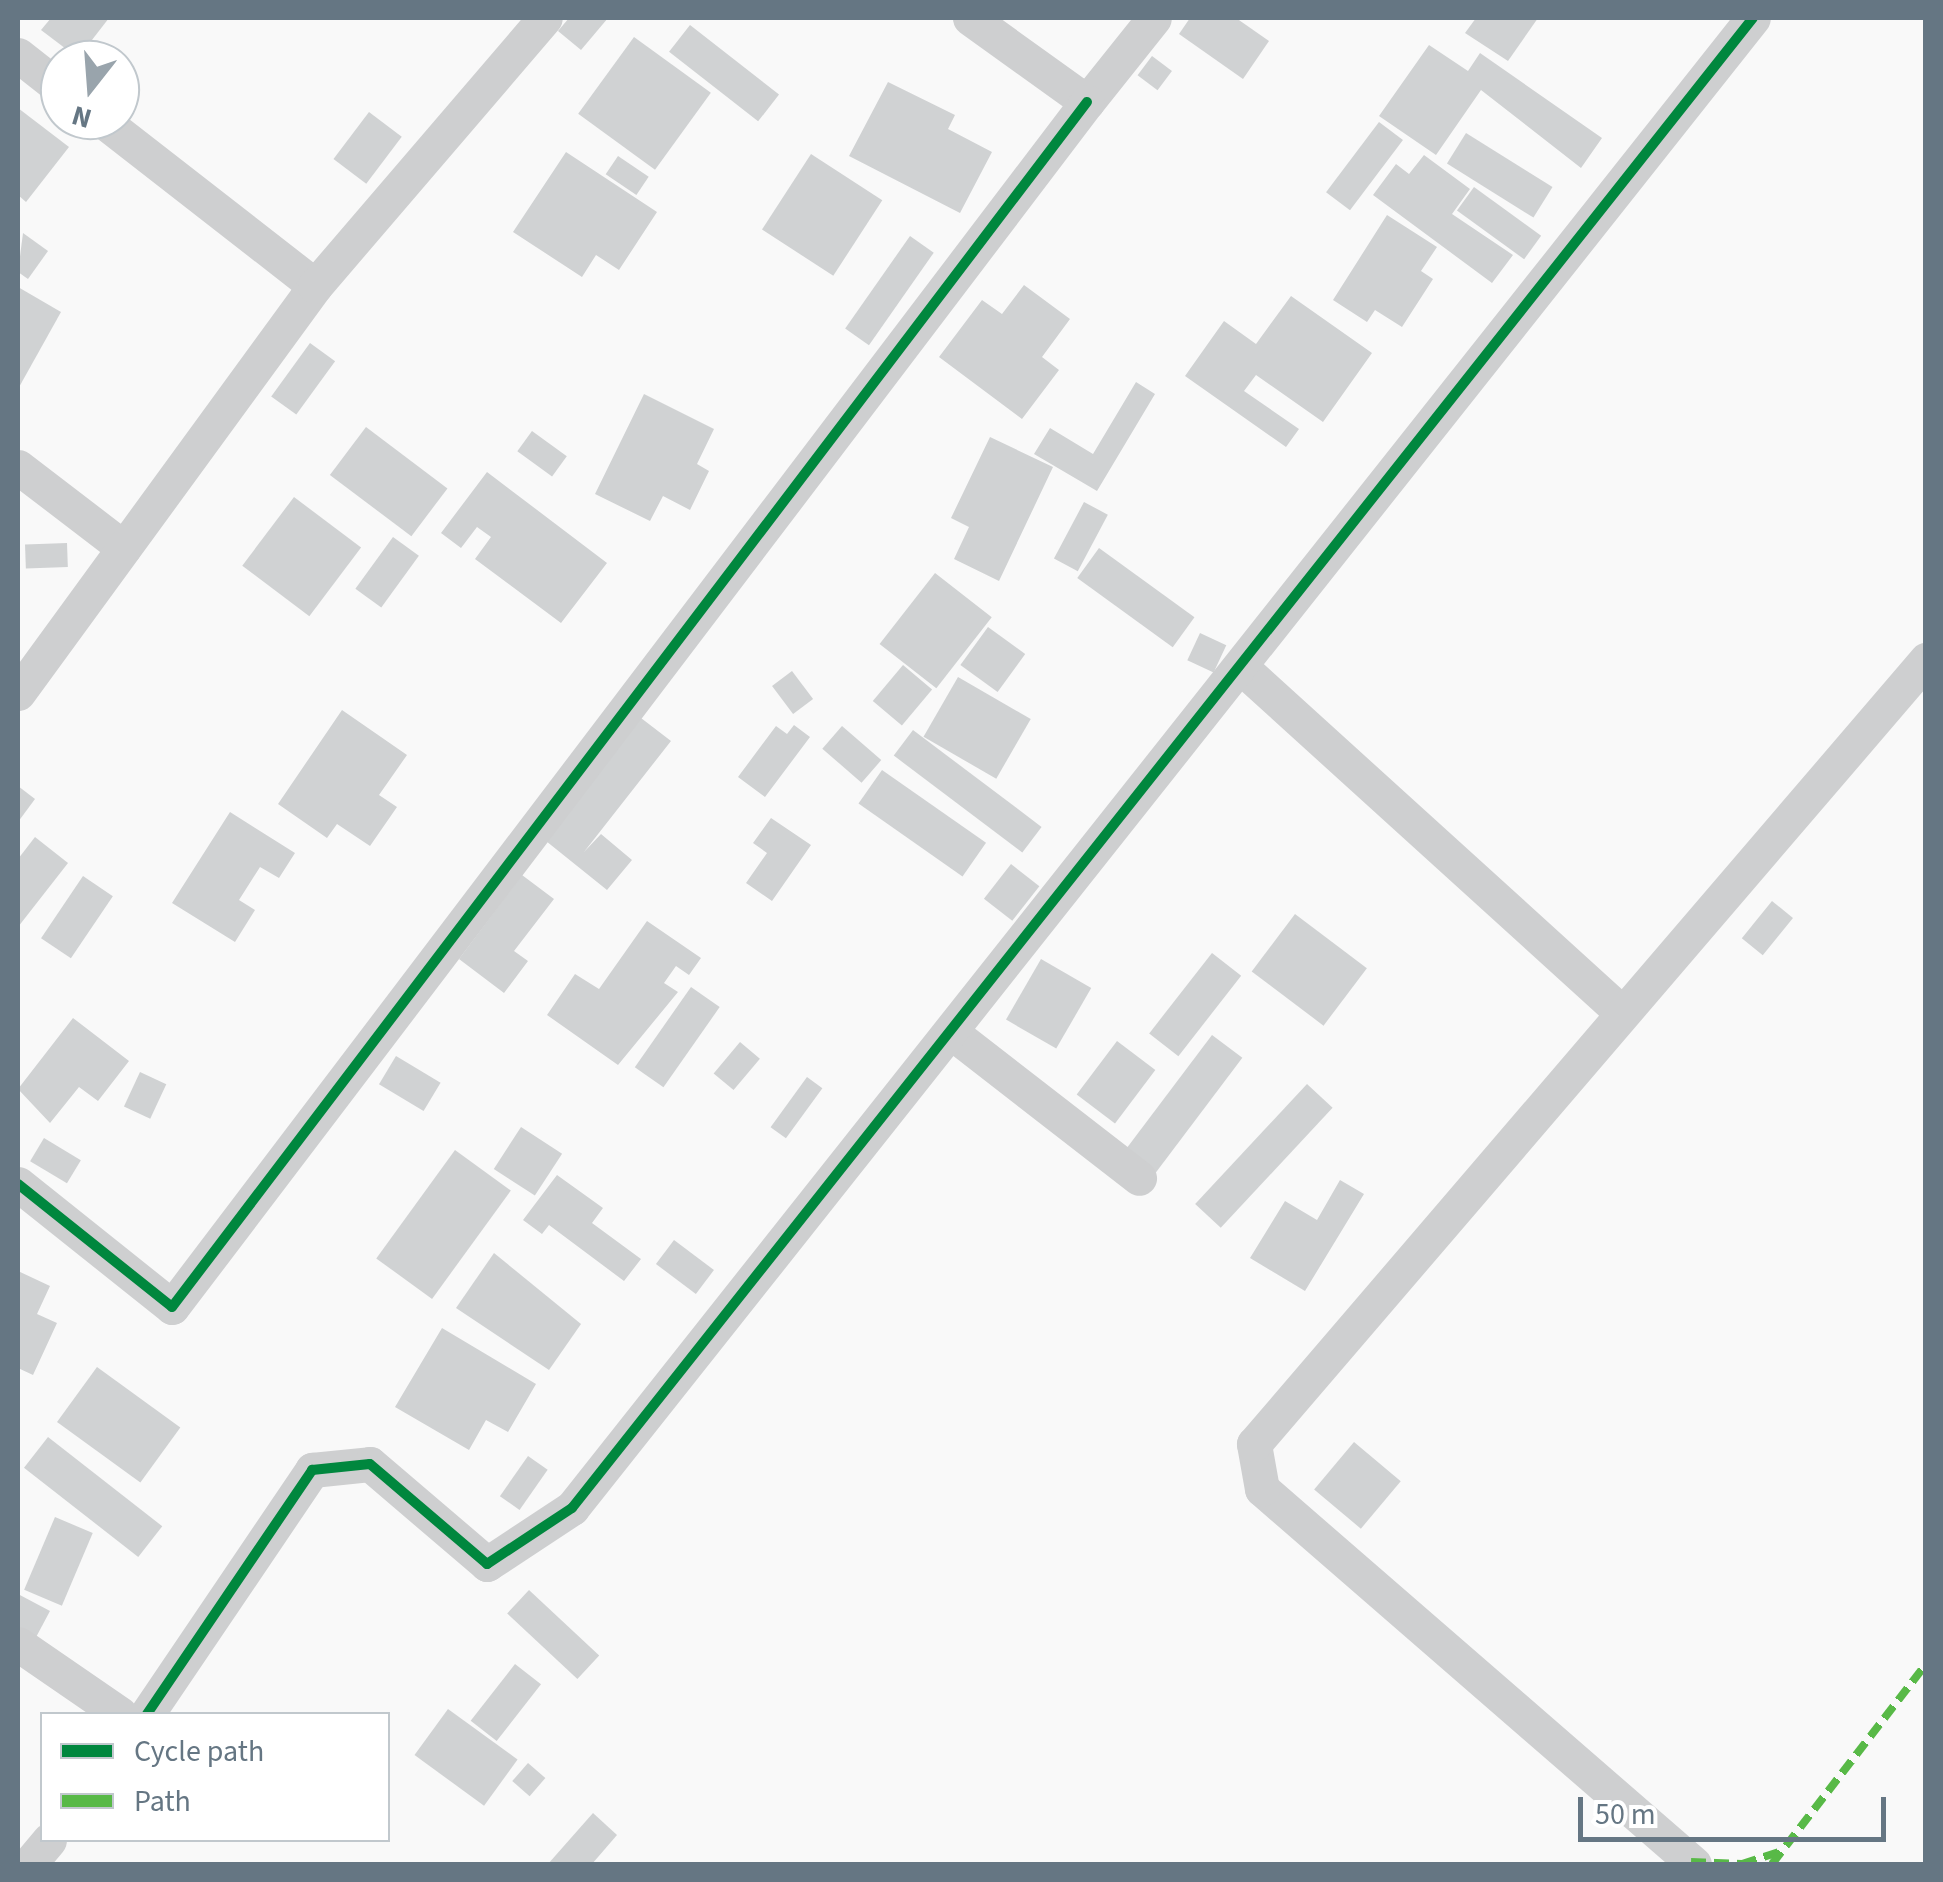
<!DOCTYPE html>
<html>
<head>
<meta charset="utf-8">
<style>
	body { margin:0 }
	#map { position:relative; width:1943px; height:1882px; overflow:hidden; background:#f9f9f9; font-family:"Source Sans 3",sans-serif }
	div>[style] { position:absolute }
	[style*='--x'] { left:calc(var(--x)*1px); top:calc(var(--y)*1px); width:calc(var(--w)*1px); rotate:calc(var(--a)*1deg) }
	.building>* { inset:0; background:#d0d2d3; transform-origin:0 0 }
	.minor>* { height:35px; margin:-17.5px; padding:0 17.5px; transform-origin:17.5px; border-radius:17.5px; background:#cecfd0 }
	.quiet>* { height:8px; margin-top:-4px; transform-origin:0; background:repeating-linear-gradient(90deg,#58b947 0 15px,transparent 0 23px) }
	.cycleway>* { height:10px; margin:-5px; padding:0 5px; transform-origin:5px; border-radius:5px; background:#00873e }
	span { translate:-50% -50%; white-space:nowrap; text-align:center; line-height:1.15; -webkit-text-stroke:10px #fff; paint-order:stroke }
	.frame { position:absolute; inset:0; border:20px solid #657683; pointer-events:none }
	.legend { position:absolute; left:40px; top:1712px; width:350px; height:130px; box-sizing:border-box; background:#fff; border:2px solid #c1c8cd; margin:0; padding:12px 18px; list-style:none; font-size:30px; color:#657683 }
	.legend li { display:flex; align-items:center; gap:20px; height:50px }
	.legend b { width:50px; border:2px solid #c1c8cd }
	.north { position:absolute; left:40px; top:40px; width:100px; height:100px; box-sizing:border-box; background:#fff; border:2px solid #c1c8cd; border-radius:50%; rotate:197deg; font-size:28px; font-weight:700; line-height:40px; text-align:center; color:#657683 }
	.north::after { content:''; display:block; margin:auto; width:35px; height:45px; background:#99a4ac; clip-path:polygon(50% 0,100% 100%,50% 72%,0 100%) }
	.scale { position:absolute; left:1578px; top:1797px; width:308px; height:45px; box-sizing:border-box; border:5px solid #657683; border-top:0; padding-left:12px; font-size:30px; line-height:35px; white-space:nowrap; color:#657683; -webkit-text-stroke:8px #fff; paint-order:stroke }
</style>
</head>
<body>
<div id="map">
	<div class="building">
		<div style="clip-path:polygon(51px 18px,109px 18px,78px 58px,41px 30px)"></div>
		<div style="clip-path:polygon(569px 18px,608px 18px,581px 50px,558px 31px)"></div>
		<div style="clip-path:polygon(1190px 18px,1236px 18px,1269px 41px,1243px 79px,1179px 34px)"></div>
		<div style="clip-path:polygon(1476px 18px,1538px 18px,1508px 61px,1465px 33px)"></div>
		<div style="left:690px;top:25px;width:113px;height:34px;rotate:38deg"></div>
		<div style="left:634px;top:37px;width:95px;height:95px;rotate:36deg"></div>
		<div style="clip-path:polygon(1429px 45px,1468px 71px,1480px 53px,1602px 138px,1581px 168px,1481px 90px,1436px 155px,1379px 116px)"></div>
		<div style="left:1152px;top:56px;width:25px;height:24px;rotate:37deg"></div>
		<div style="clip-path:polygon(888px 82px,955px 115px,948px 129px,992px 152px,960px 213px,849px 156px)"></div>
		<div style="clip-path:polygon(18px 108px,69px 147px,26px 202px,18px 195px)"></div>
		<div style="left:369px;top:112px;width:41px;height:59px;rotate:37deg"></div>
		<div style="left:1379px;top:122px;width:30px;height:88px;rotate:37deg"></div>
		<div style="left:1466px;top:133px;width:102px;height:36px;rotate:32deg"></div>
		<div style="clip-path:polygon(566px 152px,657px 212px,619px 270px,596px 255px,582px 277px,513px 232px)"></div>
		<div style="left:811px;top:154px;width:85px;height:90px;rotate:33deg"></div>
		<div style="clip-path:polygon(1424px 155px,1470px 189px,1452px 214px,1513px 255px,1492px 283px,1373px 195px,1396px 164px,1409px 174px)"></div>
		<div style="left:618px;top:156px;width:37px;height:22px;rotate:34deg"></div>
		<div style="left:1474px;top:187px;width:83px;height:29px;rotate:36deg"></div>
		<div style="clip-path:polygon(1387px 215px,1437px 247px,1421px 271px,1433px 279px,1402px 327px,1375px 310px,1367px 322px,1333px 300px)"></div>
		<div style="clip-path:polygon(23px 233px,48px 251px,28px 279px,18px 272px)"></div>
		<div style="left:910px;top:236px;width:29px;height:113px;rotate:35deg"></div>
		<div style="clip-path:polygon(1024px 285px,1070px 319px,1042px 357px,1059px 370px,1022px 419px,939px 357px,982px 300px,1002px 314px)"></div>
		<div style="clip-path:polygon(18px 287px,61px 312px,18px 389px)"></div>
		<div style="clip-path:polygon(1291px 296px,1372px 353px,1323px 422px,1256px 375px,1244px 391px,1299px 429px,1286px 447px,1185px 376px,1224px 321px,1256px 344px)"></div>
		<div style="left:310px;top:343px;width:31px;height:66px;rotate:36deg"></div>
		<div style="clip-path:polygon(1136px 382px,1155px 394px,1097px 491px,1034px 454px,1050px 428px,1093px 454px)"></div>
		<div style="clip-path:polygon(644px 394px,714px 429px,697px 464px,709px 471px,690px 510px,663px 496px,650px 521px,595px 494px)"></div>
		<div style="left:366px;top:427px;width:102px;height:60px;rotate:37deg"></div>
		<div style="left:532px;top:431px;width:43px;height:25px;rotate:36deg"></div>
		<div style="clip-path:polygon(990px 437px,1053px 467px,999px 581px,954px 559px,969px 527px,951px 518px)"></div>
		<div style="clip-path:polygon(487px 472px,607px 563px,561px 623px,475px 559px,491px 537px,477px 527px,461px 548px,441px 533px)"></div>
		<div style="left:294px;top:497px;width:84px;height:86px;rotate:37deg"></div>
		<div style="left:1084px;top:502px;width:27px;height:64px;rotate:28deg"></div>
		<div style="left:393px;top:537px;width:32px;height:64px;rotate:36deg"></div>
		<div style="left:67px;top:543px;width:24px;height:42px;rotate:88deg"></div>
		<div style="left:1099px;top:548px;width:118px;height:37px;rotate:36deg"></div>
		<div style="left:935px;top:573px;width:72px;height:90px;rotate:38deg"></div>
		<div style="left:988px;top:627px;width:46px;height:47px;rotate:36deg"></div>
		<div style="left:1200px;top:633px;width:29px;height:30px;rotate:25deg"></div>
		<div style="left:903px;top:665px;width:38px;height:47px;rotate:40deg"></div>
		<div style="left:792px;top:671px;width:35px;height:25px;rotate:53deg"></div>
		<div style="left:958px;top:677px;width:84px;height:69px;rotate:30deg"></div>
		<div style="clip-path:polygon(342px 710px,407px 755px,379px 795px,397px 807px,370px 846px,337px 824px,327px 838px,278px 804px)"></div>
		<div style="clip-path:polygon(641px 718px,671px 741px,584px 852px,601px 834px,632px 860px,607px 890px,546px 841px)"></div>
		<div style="clip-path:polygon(794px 725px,810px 737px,765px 797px,738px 777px,776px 726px,787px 734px)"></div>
		<div style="left:842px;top:726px;width:52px;height:30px;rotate:41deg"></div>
		<div style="left:913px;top:730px;width:161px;height:32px;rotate:37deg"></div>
		<div style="left:882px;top:770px;width:127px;height:41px;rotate:35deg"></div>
		<div style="clip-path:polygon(18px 786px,35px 799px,18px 822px)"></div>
		<div style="clip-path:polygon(230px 812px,295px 853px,279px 878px,260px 867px,239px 900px,255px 910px,235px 942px,172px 903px)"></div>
		<div style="clip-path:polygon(771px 818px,811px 845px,772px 901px,746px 883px,767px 853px,753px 843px)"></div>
		<div style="clip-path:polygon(35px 837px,68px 863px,18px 927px,18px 859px)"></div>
		<div style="left:1011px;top:864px;width:36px;height:44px;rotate:38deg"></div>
		<div style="clip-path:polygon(522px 875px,554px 899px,514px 951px,528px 961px,504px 993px,459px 959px)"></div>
		<div style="left:83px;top:876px;width:36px;height:75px;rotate:34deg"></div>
		<div style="left:1772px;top:901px;width:27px;height:48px;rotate:39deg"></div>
		<div style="left:1295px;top:914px;width:90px;height:72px;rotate:37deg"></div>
		<div style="clip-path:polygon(647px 921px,701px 958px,689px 975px,676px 966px,664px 983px,678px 992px,618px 1065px,547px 1015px,575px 974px,599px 989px)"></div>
		<div style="left:1212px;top:953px;width:37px;height:102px;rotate:38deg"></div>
		<div style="left:1041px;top:959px;width:58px;height:70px;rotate:30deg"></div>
		<div style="left:691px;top:987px;width:35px;height:98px;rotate:35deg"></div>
		<div style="clip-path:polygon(73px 1018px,129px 1061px,98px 1101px,79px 1087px,50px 1123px,18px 1089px)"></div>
		<div style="left:1212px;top:1035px;width:38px;height:144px;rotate:37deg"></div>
		<div style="left:1117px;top:1041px;width:48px;height:67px;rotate:37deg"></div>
		<div style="left:740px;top:1042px;width:26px;height:41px;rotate:40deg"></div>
		<div style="left:396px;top:1056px;width:52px;height:33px;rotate:31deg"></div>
		<div style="left:140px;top:1072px;width:29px;height:38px;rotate:25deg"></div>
		<div style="left:807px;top:1077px;width:19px;height:62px;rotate:36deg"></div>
		<div style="left:1307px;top:1084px;width:35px;height:164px;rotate:43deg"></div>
		<div style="left:521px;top:1127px;width:49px;height:50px;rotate:33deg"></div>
		<div style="left:44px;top:1138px;width:43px;height:27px;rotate:31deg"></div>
		<div style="left:455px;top:1150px;width:69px;height:134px;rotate:36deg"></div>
		<div style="clip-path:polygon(557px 1175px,603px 1208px,592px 1223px,641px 1259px,624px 1281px,549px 1225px,542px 1234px,523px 1220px)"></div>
		<div style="clip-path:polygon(1340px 1180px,1364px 1194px,1305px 1291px,1250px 1258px,1285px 1201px,1317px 1220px)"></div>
		<div style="left:674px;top:1240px;width:50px;height:30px;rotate:37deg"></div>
		<div style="clip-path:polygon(494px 1253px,581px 1324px,549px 1370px,456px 1308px)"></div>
		<div style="clip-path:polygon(18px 1271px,50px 1286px,37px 1314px,57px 1323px,33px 1375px,18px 1368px)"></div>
		<div style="clip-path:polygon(442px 1328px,536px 1384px,508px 1432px,486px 1420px,469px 1450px,395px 1407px)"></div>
		<div style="left:97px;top:1367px;width:103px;height:68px;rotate:36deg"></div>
		<div style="left:48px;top:1437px;width:145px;height:39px;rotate:38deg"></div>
		<div style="left:1354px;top:1442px;width:61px;height:62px;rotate:40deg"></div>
		<div style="left:528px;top:1456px;width:24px;height:49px;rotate:35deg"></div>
		<div style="left:55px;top:1517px;width:41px;height:79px;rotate:23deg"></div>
		<div style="left:529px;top:1590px;width:96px;height:32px;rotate:43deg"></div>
		<div style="clip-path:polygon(18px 1594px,50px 1611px,34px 1641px,18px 1632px)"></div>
		<div style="left:515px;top:1664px;width:33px;height:72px;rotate:38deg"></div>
		<div style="left:448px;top:1709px;width:86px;height:57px;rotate:36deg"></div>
		<div style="left:528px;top:1763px;width:23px;height:24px;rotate:41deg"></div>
		<div style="clip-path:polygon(593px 1813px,617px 1835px,592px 1864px,548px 1864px)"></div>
	</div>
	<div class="minor">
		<div style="--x:970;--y:18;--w:144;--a:35.7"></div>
		<div style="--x:1087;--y:102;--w:107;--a:-51.4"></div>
		<div style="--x:18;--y:55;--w:53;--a:38.2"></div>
		<div style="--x:102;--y:120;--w:270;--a:37.9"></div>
		<div style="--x:18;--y:467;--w:133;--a:37.4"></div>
		<div style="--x:1241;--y:667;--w:512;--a:42.23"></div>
		<div style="--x:18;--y:693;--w:504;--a:-53.88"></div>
		<div style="--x:315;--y:286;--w:353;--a:-49.4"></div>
		<div style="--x:951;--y:1032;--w:238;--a:37.8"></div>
		<div style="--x:18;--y:1184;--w:197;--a:38.6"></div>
		<div style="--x:172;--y:1307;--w:1513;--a:-52.79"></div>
		<div style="--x:18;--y:1644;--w:124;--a:34.5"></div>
		<div style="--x:147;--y:1714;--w:295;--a:-55.9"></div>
		<div style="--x:312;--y:1470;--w:58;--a:-5.9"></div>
		<div style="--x:370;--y:1464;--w:154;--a:40.5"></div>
		<div style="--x:487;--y:1564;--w:102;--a:-33.4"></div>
		<div style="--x:572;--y:1508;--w:1901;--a:-51.6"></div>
		<div style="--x:29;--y:1864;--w:31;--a:-50"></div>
		<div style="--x:1694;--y:1864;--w:572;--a:-139.04"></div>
		<div style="--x:1262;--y:1489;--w:46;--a:-100.1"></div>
		<div style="--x:1254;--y:1444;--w:1033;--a:-49.4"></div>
	</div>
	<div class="quiet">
		<div style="--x:1691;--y:1862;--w:51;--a:2.2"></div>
		<div style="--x:1742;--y:1864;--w:42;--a:-18"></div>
		<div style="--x:1772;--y:1864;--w:252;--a:-52.4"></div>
	</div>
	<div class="cycleway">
		<div style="--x:18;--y:1184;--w:197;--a:38.6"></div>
		<div style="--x:172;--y:1307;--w:1513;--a:-52.79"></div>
		<div style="--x:147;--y:1714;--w:295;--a:-55.9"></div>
		<div style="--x:312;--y:1470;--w:58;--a:-5.9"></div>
		<div style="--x:370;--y:1464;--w:154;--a:40.5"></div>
		<div style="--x:487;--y:1564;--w:102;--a:-33.4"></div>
		<div style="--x:572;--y:1508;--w:1901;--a:-51.6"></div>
	</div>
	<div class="frame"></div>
	<ul class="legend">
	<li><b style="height:12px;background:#00873e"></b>Cycle path</li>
	<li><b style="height:12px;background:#58b947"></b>Path</li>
	</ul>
	<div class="north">N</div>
	<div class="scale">50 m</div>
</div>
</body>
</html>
